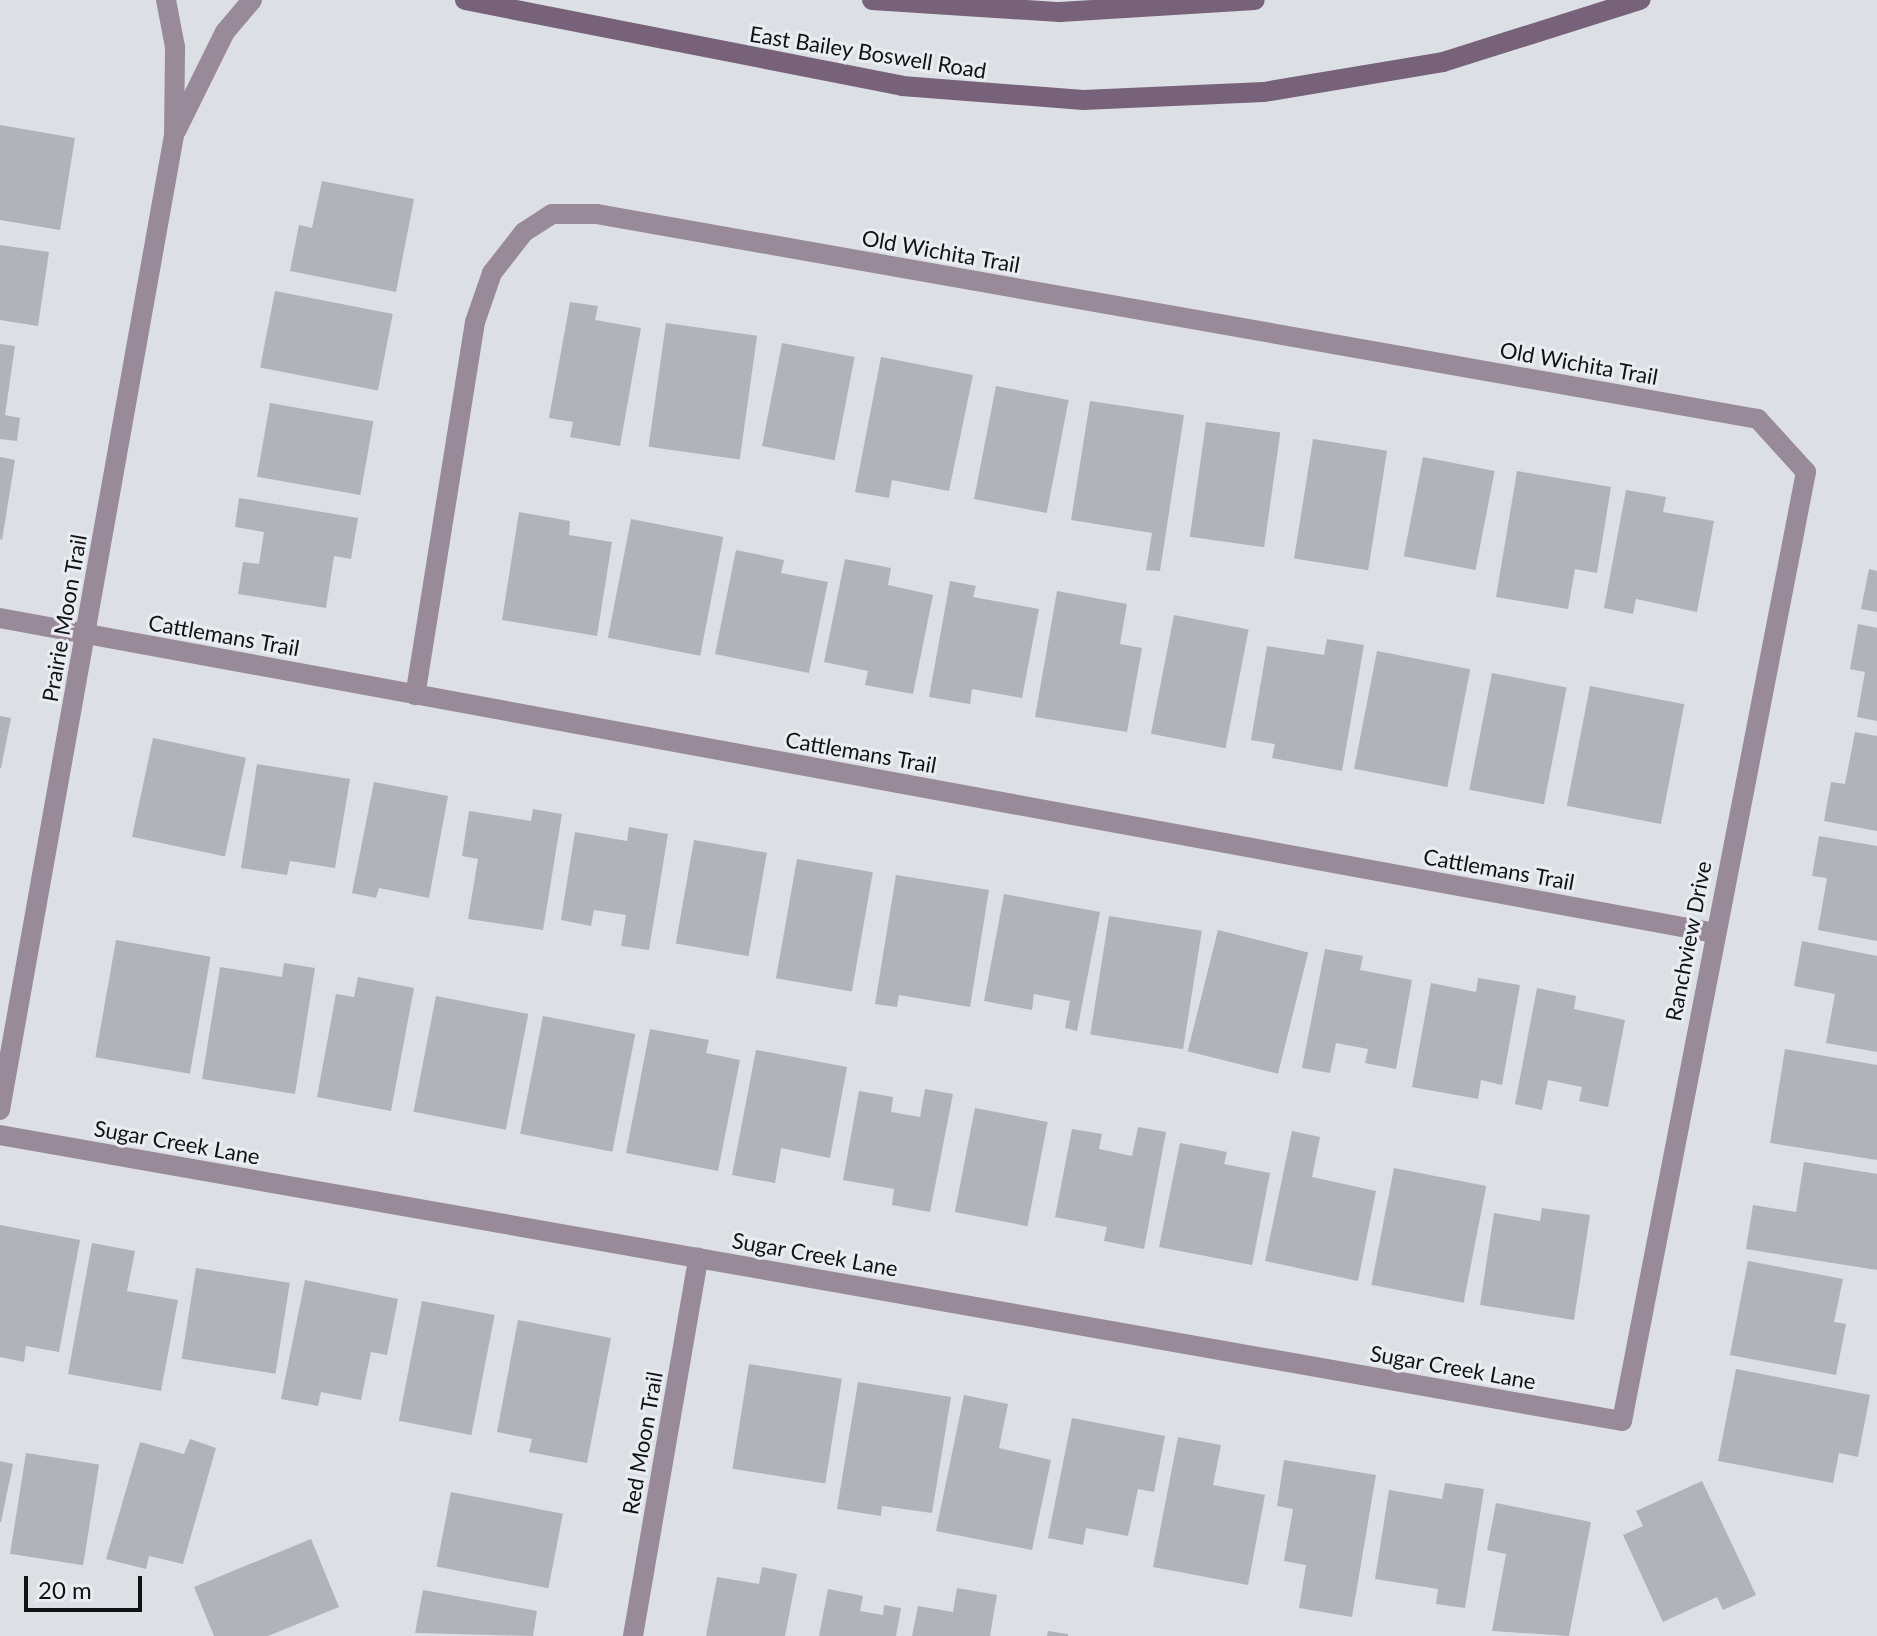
<!DOCTYPE html>
<html>
<head>
<meta charset="utf-8">
<style>
	body { margin:0 }
	#map { position:relative; width:1877px; height:1636px; overflow:hidden; background:#dce0e5; font-family:Lato,sans-serif }
	div>[style] { position:absolute }
	[style*='--x'] { left:calc(var(--x)*1px); top:calc(var(--y)*1px); width:calc(var(--w)*1px); rotate:calc(var(--a)*1deg) }
	.building>* { inset:0; background:#b0b3b8; transform-origin:0 0 }
	.minor>* { height:20px; margin:-10px; padding:0 10px; transform-origin:10px; border-radius:10px; background:#998a9a }
	.secondary>* { height:20px; margin:-10px; padding:0 10px; transform-origin:10px; border-radius:10px; background:#776279 }
	span { translate:-50% -50%; white-space:nowrap; text-align:center; line-height:1.15; -webkit-text-stroke:6px #e9edf2; paint-order:stroke }
	.street-label { font-size:22px; color:#101213 }
	.scale { position:absolute; left:24px; top:1576px; width:118px; height:36px; box-sizing:border-box; border:4px solid #101213; border-top:0; padding-left:10px; font-size:24px; line-height:28px; white-space:nowrap; color:#101213; -webkit-text-stroke:6px #e9edf2; paint-order:stroke }
</style>
</head>
<body>
<div id="map">
	<div class="building">
		<div style="clip-path:polygon(0 125px,75px 138px,60px 230px,0 220px)"></div>
		<div style="clip-path:polygon(322px 181px,414px 199px,396px 292px,290px 271px,299px 225px,312px 228px)"></div>
		<div style="clip-path:polygon(0 245px,49px 252px,38px 326px,0 320px)"></div>
		<div style="left:275px;top:291px;width:120px;height:78px;rotate:11deg"></div>
		<div style="clip-path:polygon(570px 302px,598px 306px,595px 320px,641px 328px,620px 446px,570px 437px,573px 422px,549px 418px)"></div>
		<div style="left:666px;top:323px;width:92px;height:125px;rotate:8deg"></div>
		<div style="left:782px;top:343px;width:74px;height:105px;rotate:11deg"></div>
		<div style="clip-path:polygon(0 344px,15px 346px,5px 415px,20px 418px,17px 441px,0 439px)"></div>
		<div style="clip-path:polygon(881px 357px,973px 375px,949px 491px,892px 480px,889px 498px,855px 492px)"></div>
		<div style="left:996px;top:386px;width:74px;height:115px;rotate:11deg"></div>
		<div style="clip-path:polygon(1090px 401px,1184px 415px,1160px 571px,1146px 570px,1152px 533px,1071px 520px)"></div>
		<div style="left:270px;top:403px;width:105px;height:75px;rotate:10deg"></div>
		<div style="left:1206px;top:422px;width:75px;height:116px;rotate:8deg"></div>
		<div style="left:1313px;top:439px;width:75px;height:121px;rotate:9deg"></div>
		<div style="clip-path:polygon(0 457px,15px 460px,2px 540px,0 539px)"></div>
		<div style="left:1423px;top:457px;width:73px;height:101px;rotate:11deg"></div>
		<div style="clip-path:polygon(1517px 471px,1611px 487px,1597px 573px,1575px 569px,1568px 609px,1496px 597px)"></div>
		<div style="clip-path:polygon(1626px 490px,1666px 497px,1663px 512px,1714px 521px,1697px 612px,1636px 599px,1633px 614px,1604px 608px)"></div>
		<div style="clip-path:polygon(239px 498px,358px 518px,351px 559px,334px 556px,326px 608px,238px 594px,243px 562px,259px 564px,264px 532px,235px 527px)"></div>
		<div style="clip-path:polygon(519px 512px,570px 521px,569px 535px,612px 542px,597px 636px,502px 620px)"></div>
		<div style="left:631px;top:519px;width:94px;height:121px;rotate:11deg"></div>
		<div style="clip-path:polygon(736px 550px,784px 560px,781px 573px,828px 582px,809px 673px,715px 654px)"></div>
		<div style="clip-path:polygon(845px 559px,891px 568px,888px 585px,933px 595px,913px 694px,865px 685px,868px 671px,824px 662px)"></div>
		<div style="clip-path:polygon(1869px 569px,1877px 571px,1877px 612px,1861px 609px)"></div>
		<div style="clip-path:polygon(950px 581px,976px 586px,973px 597px,1039px 609px,1022px 698px,972px 689px,970px 704px,929px 697px)"></div>
		<div style="clip-path:polygon(1057px 591px,1127px 604px,1120px 644px,1142px 648px,1127px 732px,1035px 717px)"></div>
		<div style="left:1174px;top:615px;width:76px;height:121px;rotate:11deg"></div>
		<div style="clip-path:polygon(1858px 624px,1877px 628px,1877px 721px,1857px 717px,1865px 672px,1850px 669px)"></div>
		<div style="clip-path:polygon(1327px 639px,1364px 645px,1342px 771px,1272px 758px,1275px 744px,1251px 740px,1267px 646px,1324px 655px)"></div>
		<div style="left:1377px;top:651px;width:95px;height:120px;rotate:11deg"></div>
		<div style="left:1492px;top:673px;width:76px;height:119px;rotate:11deg"></div>
		<div style="left:1590px;top:686px;width:96px;height:122px;rotate:11deg"></div>
		<div style="clip-path:polygon(0 716px,11px 718px,1px 768px,0 768px)"></div>
		<div style="clip-path:polygon(1855px 732px,1877px 736px,1877px 831px,1824px 821px,1831px 782px,1845px 784px)"></div>
		<div style="left:153px;top:738px;width:95px;height:101px;rotate:12deg"></div>
		<div style="clip-path:polygon(257px 764px,350px 779px,335px 868px,290px 861px,287px 875px,241px 868px)"></div>
		<div style="clip-path:polygon(374px 782px,448px 796px,429px 898px,379px 888px,376px 898px,352px 893px)"></div>
		<div style="clip-path:polygon(533px 809px,562px 814px,543px 930px,468px 919px,478px 859px,462px 856px,469px 811px,531px 821px)"></div>
		<div style="clip-path:polygon(629px 827px,668px 834px,649px 950px,621px 946px,626px 915px,594px 910px,591px 926px,561px 920px,575px 832px,627px 841px)"></div>
		<div style="clip-path:polygon(1819px 836px,1877px 846px,1877px 941px,1818px 930px,1827px 878px,1812px 876px)"></div>
		<div style="left:694px;top:840px;width:74px;height:105px;rotate:10deg"></div>
		<div style="left:797px;top:859px;width:77px;height:121px;rotate:10deg"></div>
		<div style="clip-path:polygon(896px 875px,989px 890px,970px 1007px,899px 995px,897px 1007px,875px 1004px)"></div>
		<div style="clip-path:polygon(1004px 894px,1100px 912px,1077px 1031px,1065px 1028px,1070px 1001px,1034px 994px,1032px 1010px,984px 1001px)"></div>
		<div style="left:1109px;top:916px;width:94px;height:120px;rotate:9deg"></div>
		<div style="left:1218px;top:930px;width:93px;height:125px;rotate:14deg"></div>
		<div style="left:116px;top:940px;width:96px;height:119px;rotate:10deg"></div>
		<div style="clip-path:polygon(1802px 941px,1877px 956px,1877px 1052px,1826px 1043px,1835px 994px,1794px 986px)"></div>
		<div style="clip-path:polygon(1325px 949px,1363px 956px,1360px 970px,1412px 980px,1396px 1069px,1365px 1063px,1368px 1049px,1336px 1043px,1330px 1073px,1302px 1068px)"></div>
		<div style="clip-path:polygon(284px 963px,315px 968px,295px 1094px,202px 1079px,220px 967px,282px 977px)"></div>
		<div style="clip-path:polygon(358px 977px,414px 988px,391px 1111px,317px 1097px,336px 994px,354px 997px)"></div>
		<div style="clip-path:polygon(1478px 978px,1520px 985px,1502px 1085px,1481px 1080px,1478px 1099px,1412px 1087px,1431px 983px,1476px 992px)"></div>
		<div style="clip-path:polygon(1537px 988px,1576px 996px,1574px 1009px,1625px 1020px,1608px 1107px,1579px 1101px,1582px 1087px,1548px 1080px,1542px 1110px,1515px 1104px)"></div>
		<div style="left:436px;top:996px;width:94px;height:118px;rotate:11deg"></div>
		<div style="left:543px;top:1016px;width:94px;height:120px;rotate:11deg"></div>
		<div style="clip-path:polygon(650px 1029px,709px 1040px,706px 1053px,740px 1060px,718px 1171px,626px 1153px)"></div>
		<div style="clip-path:polygon(1785px 1049px,1877px 1065px,1877px 1160px,1770px 1143px)"></div>
		<div style="clip-path:polygon(756px 1050px,847px 1067px,830px 1158px,781px 1148px,775px 1183px,732px 1175px)"></div>
		<div style="clip-path:polygon(925px 1089px,953px 1094px,930px 1212px,892px 1205px,894px 1189px,843px 1180px,859px 1091px,893px 1097px,891px 1112px,920px 1117px)"></div>
		<div style="left:975px;top:1108px;width:74px;height:106px;rotate:11deg"></div>
		<div style="clip-path:polygon(1138px 1127px,1166px 1132px,1144px 1249px,1104px 1241px,1107px 1227px,1055px 1217px,1072px 1129px,1102px 1134px,1099px 1149px,1132px 1156px)"></div>
		<div style="clip-path:polygon(1292px 1131px,1320px 1137px,1312px 1177px,1376px 1191px,1358px 1281px,1265px 1261px)"></div>
		<div style="clip-path:polygon(1180px 1143px,1227px 1152px,1224px 1164px,1270px 1173px,1252px 1265px,1159px 1247px)"></div>
		<div style="clip-path:polygon(1804px 1162px,1877px 1174px,1877px 1270px,1746px 1249px,1753px 1205px,1796px 1212px)"></div>
		<div style="left:1394px;top:1168px;width:94px;height:119px;rotate:11deg"></div>
		<div style="clip-path:polygon(1542px 1208px,1590px 1215px,1574px 1320px,1480px 1305px,1494px 1213px,1540px 1221px)"></div>
		<div style="clip-path:polygon(0 1225px,80px 1240px,59px 1352px,26px 1346px,24px 1362px,0 1357px)"></div>
		<div style="clip-path:polygon(92px 1243px,135px 1251px,127px 1291px,178px 1300px,161px 1391px,68px 1374px)"></div>
		<div style="clip-path:polygon(1748px 1261px,1843px 1279px,1834px 1322px,1846px 1324px,1836px 1375px,1730px 1355px)"></div>
		<div style="left:196px;top:1268px;width:95px;height:92px;rotate:9deg"></div>
		<div style="clip-path:polygon(305px 1280px,398px 1299px,387px 1355px,371px 1352px,361px 1400px,321px 1392px,318px 1406px,281px 1399px)"></div>
		<div style="left:422px;top:1301px;width:74px;height:122px;rotate:11deg"></div>
		<div style="clip-path:polygon(518px 1320px,611px 1338px,587px 1463px,529px 1452px,532px 1439px,497px 1432px)"></div>
		<div style="left:749px;top:1364px;width:94px;height:106px;rotate:9deg"></div>
		<div style="clip-path:polygon(1736px 1369px,1870px 1395px,1858px 1457px,1839px 1453px,1833px 1483px,1718px 1461px)"></div>
		<div style="clip-path:polygon(858px 1382px,951px 1397px,932px 1513px,882px 1506px,881px 1516px,837px 1509px)"></div>
		<div style="clip-path:polygon(964px 1395px,1008px 1404px,999px 1448px,1051px 1460px,1032px 1550px,936px 1531px)"></div>
		<div style="clip-path:polygon(1072px 1418px,1165px 1436px,1154px 1492px,1138px 1489px,1128px 1536px,1086px 1528px,1083px 1545px,1048px 1538px)"></div>
		<div style="clip-path:polygon(1178px 1437px,1221px 1445px,1213px 1485px,1265px 1495px,1248px 1585px,1153px 1567px)"></div>
		<div style="clip-path:polygon(190px 1439px,216px 1448px,183px 1564px,149px 1556px,146px 1569px,106px 1559px,140px 1442px,184px 1454px)"></div>
		<div style="left:26px;top:1453px;width:74px;height:102px;rotate:9deg"></div>
		<div style="clip-path:polygon(1284px 1460px,1376px 1475px,1352px 1617px,1299px 1608px,1306px 1565px,1284px 1561px,1293px 1509px,1277px 1506px)"></div>
		<div style="clip-path:polygon(0 1461px,13px 1464px,1px 1522px,0 1522px)"></div>
		<div style="clip-path:polygon(1702px 1481px,1756px 1595px,1723px 1610px,1717px 1597px,1663px 1622px,1623px 1535px,1643px 1526px,1636px 1511px)"></div>
		<div style="clip-path:polygon(1445px 1483px,1484px 1489px,1465px 1608px,1436px 1604px,1438px 1589px,1375px 1579px,1389px 1490px,1442px 1499px)"></div>
		<div style="left:451px;top:1492px;width:114px;height:76px;rotate:11deg"></div>
		<div style="clip-path:polygon(1496px 1503px,1591px 1522px,1569px 1636px,1492px 1631px,1506px 1554px,1487px 1550px)"></div>
		<div style="clip-path:polygon(311px 1539px,339px 1607px,268px 1636px,214px 1636px,194px 1587px)"></div>
		<div style="clip-path:polygon(762px 1567px,797px 1574px,785px 1636px,706px 1636px,717px 1577px,759px 1584px)"></div>
		<div style="clip-path:polygon(957px 1588px,997px 1595px,990px 1636px,912px 1636px,918px 1606px,953px 1612px)"></div>
		<div style="clip-path:polygon(828px 1589px,863px 1596px,860px 1611px,883px 1615px,884px 1605px,901px 1608px,896px 1636px,819px 1636px)"></div>
		<div style="clip-path:polygon(423px 1590px,537px 1611px,533px 1636px,415px 1633px)"></div>
		<div style="clip-path:polygon(1048px 1631px,1068px 1634px,1068px 1636px,1047px 1636px)"></div>
	</div>
	<div class="minor">
		<div style="--x:176;--y:131;--w:110;--a:-63.7"></div>
		<div style="--x:225;--y:32;--w:42;--a:-49.8"></div>
		<div style="--x:0;--y:618;--w:1743;--a:10.41"></div>
		<div style="--x:0;--y:1110;--w:990;--a:-79.88"></div>
		<div style="--x:174;--y:135;--w:88;--a:-89.3"></div>
		<div style="--x:175;--y:47;--w:48;--a:-100.8"></div>
		<div style="--x:0;--y:1135;--w:1647;--a:10"></div>
		<div style="--x:1622;--y:1421;--w:967;--a:-79.03"></div>
		<div style="--x:1806;--y:472;--w:72;--a:-132.2"></div>
		<div style="--x:1758;--y:419;--w:1180;--a:-169.99"></div>
		<div style="--x:596;--y:214;--w:44;--a:180"></div>
		<div style="--x:552;--y:214;--w:33;--a:147"></div>
		<div style="--x:524;--y:232;--w:52;--a:128"></div>
		<div style="--x:492;--y:273;--w:52;--a:109.1"></div>
		<div style="--x:475;--y:322;--w:378;--a:99.1"></div>
		<div style="--x:633;--y:1636;--w:384;--a:-80.2"></div>
	</div>
	<div class="secondary">
		<div style="--x:465;--y:0;--w:445;--a:11.1"></div>
		<div style="--x:902;--y:86;--w:182;--a:4.4"></div>
		<div style="--x:1083;--y:100;--w:181;--a:-2.5"></div>
		<div style="--x:1264;--y:92;--w:181;--a:-9.5"></div>
		<div style="--x:1443;--y:62;--w:207;--a:-17.5"></div>
		<div style="--x:872;--y:0;--w:188;--a:3.7"></div>
		<div style="--x:1060;--y:12;--w:195;--a:-3.5"></div>
	</div>
	<div class="street-label">
		<span style="left:868px;top:52px;rotate:9deg">East Bailey Boswell Road</span>
		<span style="left:941px;top:251px;rotate:10deg">Old Wichita Trail</span>
		<span style="left:1579px;top:363px;rotate:10deg">Old Wichita Trail</span>
		<span style="left:64px;top:618px;rotate:-80deg">Prairie Moon Trail</span>
		<span style="left:224px;top:635px;rotate:10deg">Cattlemans Trail</span>
		<span style="left:861px;top:752px;rotate:10deg">Cattlemans Trail</span>
		<span style="left:1499px;top:869px;rotate:10deg">Cattlemans Trail</span>
		<span style="left:1688px;top:941px;rotate:-79deg">Ranchview Drive</span>
		<span style="left:177px;top:1142px;rotate:10deg">Sugar Creek Lane</span>
		<span style="left:815px;top:1254px;rotate:10deg">Sugar Creek Lane</span>
		<span style="left:1453px;top:1367px;rotate:10deg">Sugar Creek Lane</span>
		<span style="left:642px;top:1443px;rotate:-80deg">Red Moon Trail</span>
	</div>
	<div class="scale">20 m</div>
</div>
</body>
</html>
